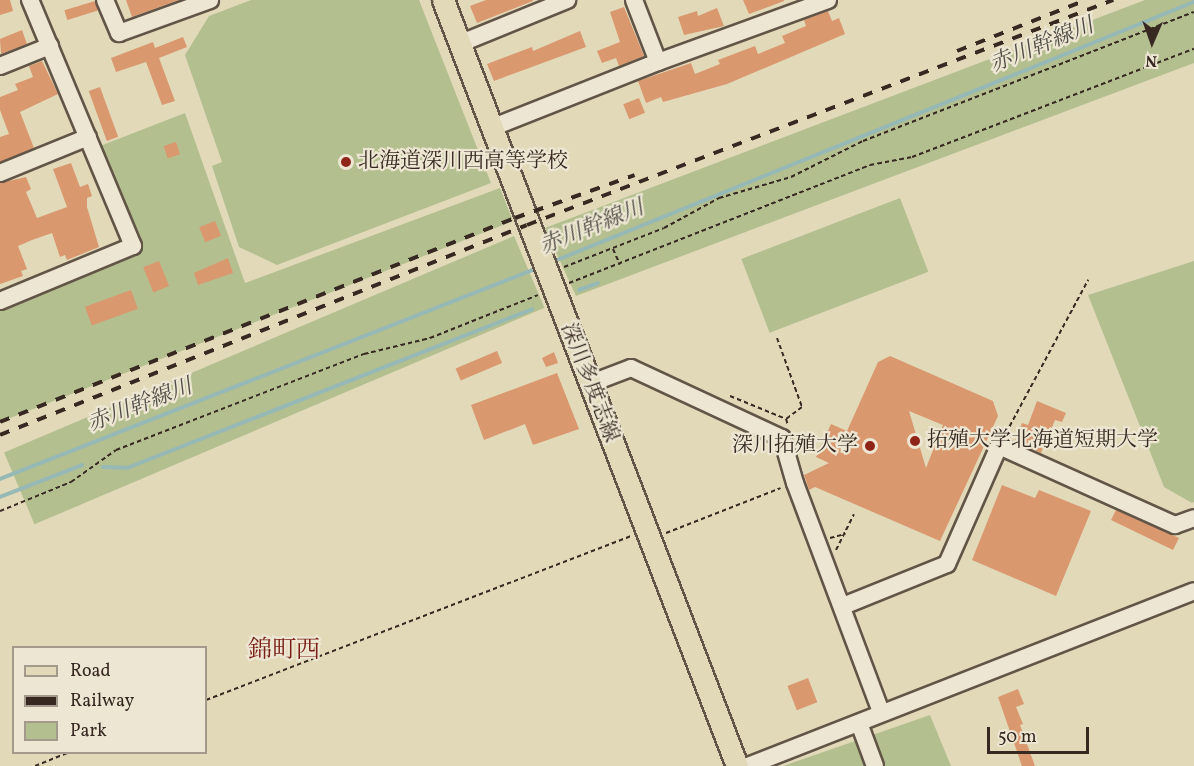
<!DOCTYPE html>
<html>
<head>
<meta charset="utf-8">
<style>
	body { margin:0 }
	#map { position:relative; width:1194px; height:766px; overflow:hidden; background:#e2d9b9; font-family:Vollkorn,"Noto Serif JP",serif }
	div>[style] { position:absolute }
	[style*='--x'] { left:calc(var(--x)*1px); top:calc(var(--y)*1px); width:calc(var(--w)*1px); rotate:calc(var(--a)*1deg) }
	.green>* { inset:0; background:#b4bf8f; transform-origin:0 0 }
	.stream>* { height:4px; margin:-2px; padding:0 2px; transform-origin:2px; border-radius:2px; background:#96b9b5 }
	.building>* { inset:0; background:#da986f; transform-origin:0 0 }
	.path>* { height:2px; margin-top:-1px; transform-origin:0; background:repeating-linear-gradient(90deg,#372921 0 4.5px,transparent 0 7.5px) }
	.roads { filter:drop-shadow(2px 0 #625547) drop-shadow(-2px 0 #625547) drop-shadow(0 2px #625547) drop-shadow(0 -2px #625547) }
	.minor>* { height:16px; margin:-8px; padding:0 8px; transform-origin:8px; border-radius:8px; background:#ece6d2 }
	.major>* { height:21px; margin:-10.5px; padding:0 10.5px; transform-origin:10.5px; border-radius:10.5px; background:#e2d9b9 }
	.rail>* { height:4px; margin-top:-2px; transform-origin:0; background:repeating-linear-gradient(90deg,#372921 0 10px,transparent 0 20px) }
	.dots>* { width:16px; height:16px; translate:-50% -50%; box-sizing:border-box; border:3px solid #ece6d2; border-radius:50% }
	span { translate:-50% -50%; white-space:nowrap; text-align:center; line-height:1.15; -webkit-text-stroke:4.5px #ece6d2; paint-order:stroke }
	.poi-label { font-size:21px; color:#372921 }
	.left { translate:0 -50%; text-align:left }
	.right { translate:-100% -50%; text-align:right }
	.street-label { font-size:21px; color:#372921 }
	.water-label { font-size:22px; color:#4f4d46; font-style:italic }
	.quarter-label { font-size:24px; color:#7a1f14 }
	.legend { position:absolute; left:12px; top:646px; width:195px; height:108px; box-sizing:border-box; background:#ece6d2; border:2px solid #a49a8b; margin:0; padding:8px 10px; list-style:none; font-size:18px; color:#372921 }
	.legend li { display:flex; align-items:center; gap:12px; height:30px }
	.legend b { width:30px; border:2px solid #a49a8b }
	.north { position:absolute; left:1122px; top:12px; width:60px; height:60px; -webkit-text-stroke:4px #ece6d2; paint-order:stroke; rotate:182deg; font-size:16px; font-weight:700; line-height:24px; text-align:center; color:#372921 }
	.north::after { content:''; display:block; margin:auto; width:21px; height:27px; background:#372921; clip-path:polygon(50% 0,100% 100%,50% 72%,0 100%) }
	.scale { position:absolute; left:987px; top:727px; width:102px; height:27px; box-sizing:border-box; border:3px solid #372921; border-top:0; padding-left:8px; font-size:18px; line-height:21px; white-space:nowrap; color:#372921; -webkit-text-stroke:4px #ece6d2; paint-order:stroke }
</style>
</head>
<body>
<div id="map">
	<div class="green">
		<div style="clip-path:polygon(251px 0,419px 0,491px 183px,277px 265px,239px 247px,212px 166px,222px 162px,185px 55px,209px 16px)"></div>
		<div style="clip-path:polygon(1145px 0,1194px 0,1194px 63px,576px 296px,545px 228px)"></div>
		<div style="clip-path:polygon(185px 113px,245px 283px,500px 188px,513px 221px,0 422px,0 307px,143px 246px,100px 146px)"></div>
		<div style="left:900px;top:198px;width:79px;height:170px;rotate:69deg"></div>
		<div style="left:514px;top:236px;width:78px;height:554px;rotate:67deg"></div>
		<div style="clip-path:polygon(1194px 261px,1194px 502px,1192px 503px,1164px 487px,1088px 295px)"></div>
		<div style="clip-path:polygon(930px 715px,951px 766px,783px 766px)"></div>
	</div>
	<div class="stream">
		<div style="--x:552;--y:262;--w:693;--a:-22.05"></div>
		<div style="--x:579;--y:290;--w:20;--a:-20"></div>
		<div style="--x:103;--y:467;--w:24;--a:2"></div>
		<div style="--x:127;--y:468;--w:435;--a:-21.4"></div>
		<div style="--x:0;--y:479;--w:580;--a:-21.43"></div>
		<div style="--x:0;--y:497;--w:88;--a:-21.3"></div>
	</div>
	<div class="building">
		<div style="clip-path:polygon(0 0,10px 0,13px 11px,0 15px)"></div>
		<div style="clip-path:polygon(126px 0,179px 0,132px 17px)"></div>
		<div style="clip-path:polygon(486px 0,533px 0,533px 1px,477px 23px,470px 6px)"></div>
		<div style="clip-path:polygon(743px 0,784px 0,784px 1px,749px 14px)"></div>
		<div style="left:95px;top:1px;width:10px;height:32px;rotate:73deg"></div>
		<div style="clip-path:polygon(624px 7px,644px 56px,619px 66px,616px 58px,602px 63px,597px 51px,620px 42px,610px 12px)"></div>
		<div style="clip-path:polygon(717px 8px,724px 26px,684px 35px,678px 17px,697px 11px,698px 16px)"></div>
		<div style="clip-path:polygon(828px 11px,832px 21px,839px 18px,845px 34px,727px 84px,663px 102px,661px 97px,646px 103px,638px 81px,691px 63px,695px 74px,720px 64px,718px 60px,755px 46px,758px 54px,785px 43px,782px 36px,806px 26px,804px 20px)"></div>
		<div style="clip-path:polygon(22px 30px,27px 44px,1px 54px,0 39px)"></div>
		<div style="clip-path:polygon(580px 31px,586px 47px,494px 81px,487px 64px,532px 47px,533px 51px)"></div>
		<div style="clip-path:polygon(183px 37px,187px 47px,159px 58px,175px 101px,162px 105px,146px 62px,116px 72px,111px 58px,153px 42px,155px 48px)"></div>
		<div style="clip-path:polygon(42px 61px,58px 94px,20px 112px,34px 148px,0 162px,0 137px,9px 134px,0 110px,0 97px,18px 90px,15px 84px,33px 77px,29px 66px)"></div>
		<div style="left:100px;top:87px;width:53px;height:12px;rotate:70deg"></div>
		<div style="left:639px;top:98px;width:16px;height:17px;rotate:68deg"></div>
		<div style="left:176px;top:142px;width:13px;height:13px;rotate:72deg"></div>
		<div style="clip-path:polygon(71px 163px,80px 187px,88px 184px,92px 196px,87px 198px,87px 207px,99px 247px,67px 260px,65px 255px,60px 257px,52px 233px,32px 240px,18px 246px,27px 269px,21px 271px,23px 276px,0 284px,0 183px,26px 177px,31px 189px,26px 192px,37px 218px,67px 207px,53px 169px)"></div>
		<div style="left:215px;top:221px;width:16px;height:17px;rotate:68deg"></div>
		<div style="clip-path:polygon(228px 258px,233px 273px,198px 285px,194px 273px)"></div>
		<div style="left:159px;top:261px;width:27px;height:17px;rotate:68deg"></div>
		<div style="left:131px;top:290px;width:20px;height:49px;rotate:70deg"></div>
		<div style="left:497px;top:351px;width:13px;height:45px;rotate:67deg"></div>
		<div style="clip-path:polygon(554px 352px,558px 363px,546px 367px,542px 358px)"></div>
		<div style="clip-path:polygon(evenodd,890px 356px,993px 401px,998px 416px,940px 541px,815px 487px,809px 490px,804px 475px,829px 463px,816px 457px,831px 424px,847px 431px,878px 362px,890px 356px,909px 411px,943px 425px,926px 468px,909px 411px)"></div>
		<div style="clip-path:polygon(557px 373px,579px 429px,533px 445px,525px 424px,484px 440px,471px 405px)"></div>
		<div style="clip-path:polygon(1037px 401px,1066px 413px,1062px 422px,1055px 420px,1041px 453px,1015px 441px,1022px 423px,1028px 425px)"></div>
		<div style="clip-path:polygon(1002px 485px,1035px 498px,1039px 490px,1091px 511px,1056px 596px,972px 560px)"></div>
		<div style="clip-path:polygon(1116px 510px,1179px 538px,1173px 550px,1111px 520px)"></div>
		<div style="left:808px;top:678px;width:26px;height:22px;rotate:69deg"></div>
		<div style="clip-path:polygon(1018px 689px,1024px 704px,1016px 707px,1023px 724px,1020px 725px,1035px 766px,1022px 766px,998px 697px)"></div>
	</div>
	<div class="path">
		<div style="--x:613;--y:249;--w:17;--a:66"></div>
		<div style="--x:564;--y:267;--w:107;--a:-21.3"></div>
		<div style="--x:664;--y:228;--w:63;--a:-28.6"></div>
		<div style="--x:719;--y:198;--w:75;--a:-16.3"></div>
		<div style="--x:791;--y:177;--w:80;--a:-26.6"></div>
		<div style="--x:863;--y:141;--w:355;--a:-21.3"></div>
		<div style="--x:569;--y:283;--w:323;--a:-21.4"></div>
		<div style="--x:870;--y:165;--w:43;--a:-10.8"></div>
		<div style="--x:912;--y:157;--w:302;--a:-21"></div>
		<div style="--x:777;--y:338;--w:73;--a:70.1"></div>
		<div style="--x:802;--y:407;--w:20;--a:143"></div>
		<div style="--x:730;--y:396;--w:61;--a:22.3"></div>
		<div style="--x:786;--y:419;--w:6;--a:72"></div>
		<div style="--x:1006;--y:433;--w:174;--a:-61.8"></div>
		<div style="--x:0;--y:511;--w:77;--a:-22.2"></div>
		<div style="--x:71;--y:482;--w:55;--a:-35.4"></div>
		<div style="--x:116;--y:450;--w:266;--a:-21.2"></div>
		<div style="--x:364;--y:354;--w:68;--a:-13.6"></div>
		<div style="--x:430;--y:338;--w:116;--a:-21.7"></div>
		<div style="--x:666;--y:533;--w:123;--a:-21.4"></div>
		<div style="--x:830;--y:538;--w:16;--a:-15"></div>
		<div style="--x:836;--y:550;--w:40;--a:-63.4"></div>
		<div style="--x:206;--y:700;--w:455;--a:-21.1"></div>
		<div style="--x:35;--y:766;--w:38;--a:-22"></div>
	</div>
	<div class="roads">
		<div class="minor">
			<div style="--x:105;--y:0;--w:36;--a:67"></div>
			<div style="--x:119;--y:33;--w:97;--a:-19.9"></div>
			<div style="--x:634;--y:0;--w:66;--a:68.8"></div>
			<div style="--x:658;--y:62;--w:181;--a:-20"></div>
			<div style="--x:459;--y:44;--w:117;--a:-22.2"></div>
			<div style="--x:0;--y:66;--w:54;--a:-21.8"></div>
			<div style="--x:491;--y:128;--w:180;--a:-21.6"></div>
			<div style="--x:0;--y:173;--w:95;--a:-22.2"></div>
			<div style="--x:0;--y:301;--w:144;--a:-22.5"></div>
			<div style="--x:133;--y:246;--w:267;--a:-112.7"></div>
			<div style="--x:589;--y:384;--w:45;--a:-20.9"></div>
			<div style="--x:631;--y:368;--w:166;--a:24.9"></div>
			<div style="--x:782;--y:438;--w:47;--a:73.9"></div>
			<div style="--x:795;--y:483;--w:245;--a:69.4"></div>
			<div style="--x:843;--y:606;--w:112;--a:-22"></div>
			<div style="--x:947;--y:564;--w:129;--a:-66.2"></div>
			<div style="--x:999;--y:446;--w:193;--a:24.2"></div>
			<div style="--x:1175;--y:525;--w:20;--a:-20"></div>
			<div style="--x:859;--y:723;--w:46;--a:69.6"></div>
			<div style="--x:748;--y:766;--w:479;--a:-21.4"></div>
		</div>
		<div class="major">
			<div style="--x:443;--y:0;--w:820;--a:69"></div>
		</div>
	</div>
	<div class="rail">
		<div style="--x:957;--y:51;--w:139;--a:-21.6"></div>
		<div style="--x:0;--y:422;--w:554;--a:-21.61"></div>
		<div style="--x:515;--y:218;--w:127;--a:-19.7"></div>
		<div style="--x:0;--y:435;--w:567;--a:-21.73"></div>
		<div style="--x:527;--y:225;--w:628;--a:-21"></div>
	</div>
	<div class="dots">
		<div style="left:346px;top:162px;background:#8f2418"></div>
		<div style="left:915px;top:441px;background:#8f2418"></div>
		<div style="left:870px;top:446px;background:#8f2418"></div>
	</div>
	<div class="poi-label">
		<span class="left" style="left:358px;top:162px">北海道深川西高等学校</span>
		<span class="left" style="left:927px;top:441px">拓殖大学北海道短期大学</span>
		<span class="right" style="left:858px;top:446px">深川拓殖大学</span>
	</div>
	<div class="street-label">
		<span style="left:589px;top:383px;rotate:69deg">深川多度志線</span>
	</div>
	<div class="water-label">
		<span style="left:1042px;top:46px;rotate:-22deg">赤川幹線川</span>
		<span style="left:592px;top:228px;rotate:-22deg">赤川幹線川</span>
		<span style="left:140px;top:406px;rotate:-21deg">赤川幹線川</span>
	</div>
	<div class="quarter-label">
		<span style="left:284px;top:652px">錦町西</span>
	</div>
	<ul class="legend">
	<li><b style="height:8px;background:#e2d9b9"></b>Road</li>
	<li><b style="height:8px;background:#372921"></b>Railway</li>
	<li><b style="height:16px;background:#b4bf8f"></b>Park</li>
	</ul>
	<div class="north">N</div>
	<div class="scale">50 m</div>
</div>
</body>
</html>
